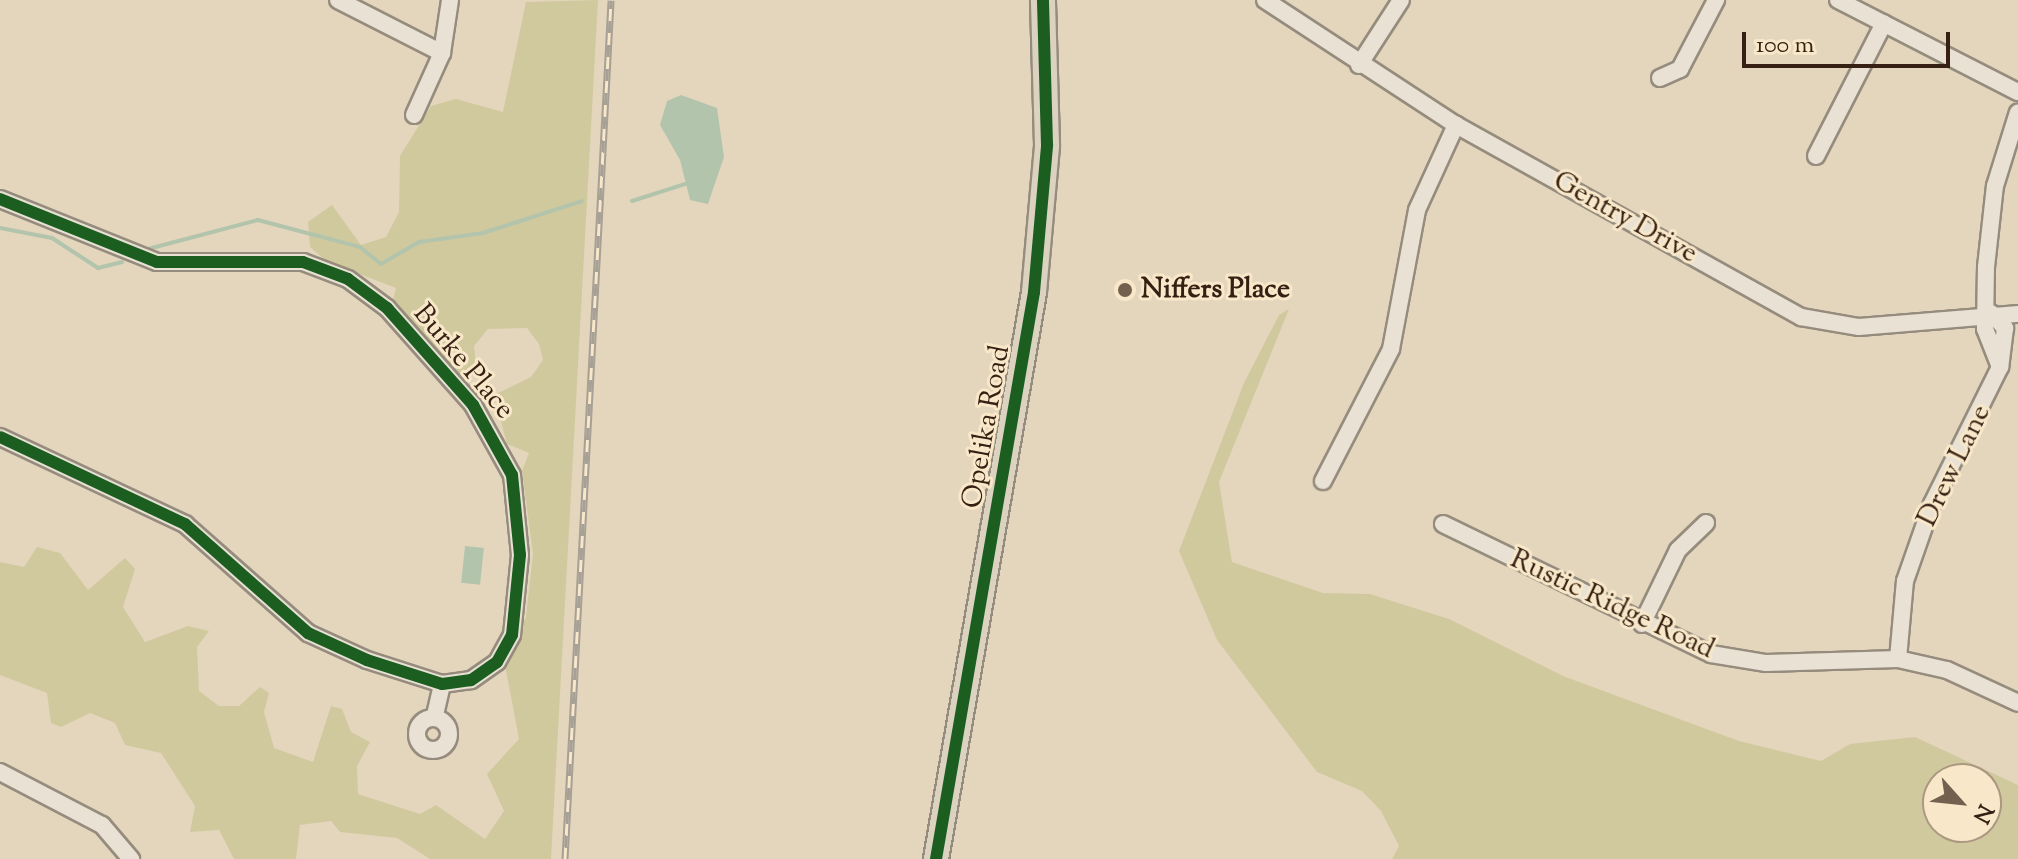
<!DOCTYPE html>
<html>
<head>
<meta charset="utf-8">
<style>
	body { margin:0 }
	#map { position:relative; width:2018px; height:859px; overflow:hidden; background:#e4d6bd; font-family:"Sorts Mill Goudy",serif }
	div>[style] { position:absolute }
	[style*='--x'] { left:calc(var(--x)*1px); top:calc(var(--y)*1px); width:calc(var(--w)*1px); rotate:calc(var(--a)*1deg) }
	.green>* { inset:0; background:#d1c99e }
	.water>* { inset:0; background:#b2c4ac; transform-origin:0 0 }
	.stream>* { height:4px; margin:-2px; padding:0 2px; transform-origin:2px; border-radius:2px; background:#b2c4ac }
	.roads { filter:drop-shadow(2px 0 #968c7d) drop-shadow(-2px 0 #968c7d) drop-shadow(0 2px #968c7d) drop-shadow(0 -2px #968c7d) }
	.minor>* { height:16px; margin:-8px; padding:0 8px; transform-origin:8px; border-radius:8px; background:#e8e1d4 }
	.minor>.ring { margin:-8px; padding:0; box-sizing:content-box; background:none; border:16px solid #e8e1d4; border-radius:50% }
	.primary>* { height:24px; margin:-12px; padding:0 12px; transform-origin:12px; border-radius:12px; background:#dcd2c0 }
	.rail>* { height:7px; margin-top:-3.5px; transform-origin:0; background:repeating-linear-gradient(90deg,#f8e8c9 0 12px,#a7a095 0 24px); box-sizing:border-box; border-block:2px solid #a7a095 }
	.cycleway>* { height:12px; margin:-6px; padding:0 6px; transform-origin:6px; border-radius:6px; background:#1b5e20 }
	.dots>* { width:22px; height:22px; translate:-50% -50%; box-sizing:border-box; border:4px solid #f8e8c9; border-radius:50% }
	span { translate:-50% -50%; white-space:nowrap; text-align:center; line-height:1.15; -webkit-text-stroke:6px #f8e8c9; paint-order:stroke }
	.street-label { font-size:28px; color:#362013 }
	.poi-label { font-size:28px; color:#362013; font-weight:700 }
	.left { translate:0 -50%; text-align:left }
	.north { position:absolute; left:1922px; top:763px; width:80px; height:80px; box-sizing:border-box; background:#f8e8c9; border:2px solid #aa9880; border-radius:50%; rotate:117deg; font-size:22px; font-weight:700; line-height:32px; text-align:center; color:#362013 }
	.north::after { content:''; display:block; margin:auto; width:28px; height:36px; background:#73604e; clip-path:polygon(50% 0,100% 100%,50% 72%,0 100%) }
	.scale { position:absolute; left:1742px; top:32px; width:208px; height:36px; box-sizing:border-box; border:4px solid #362013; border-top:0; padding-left:10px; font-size:24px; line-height:28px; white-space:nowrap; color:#362013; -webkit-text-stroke:6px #f8e8c9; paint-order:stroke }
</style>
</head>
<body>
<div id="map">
	<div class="green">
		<div style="clip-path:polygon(598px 0,551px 859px,430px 859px,397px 838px,340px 832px,331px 821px,300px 825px,296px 859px,234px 859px,219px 830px,190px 832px,195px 806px,161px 753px,125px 745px,115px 723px,90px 713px,61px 727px,51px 723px,47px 693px,0 675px,0 562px,24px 567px,37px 547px,60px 553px,88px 590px,125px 558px,135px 569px,123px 607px,145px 642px,188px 626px,209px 631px,197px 647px,199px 691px,219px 706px,239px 706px,260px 687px,269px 693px,264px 712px,274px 748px,313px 762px,331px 706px,342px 709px,351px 732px,370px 742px,357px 766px,358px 794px,420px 814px,436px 805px,485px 839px,504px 811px,487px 774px,519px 739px,505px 665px,526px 617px,533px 554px,522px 471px,529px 453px,507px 444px,494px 395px,531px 377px,543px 360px,539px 344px,527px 328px,488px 329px,474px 346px,477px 376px,455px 377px,393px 300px,396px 288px,326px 261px,310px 247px,308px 222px,332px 205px,361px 245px,386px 237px,399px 212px,400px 156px,431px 106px,456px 99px,503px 112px,526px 2px)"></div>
		<div style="clip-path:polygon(evenodd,1289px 309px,1219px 482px,1232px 562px,1323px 593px,1370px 594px,1449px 619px,1563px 676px,1739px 741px,1821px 761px,1850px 744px,1915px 737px,2018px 785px,2018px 859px,1392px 859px,1399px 846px,1381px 811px,1362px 791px,1317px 772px,1217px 640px,1179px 551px,1244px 383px,1279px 315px,1289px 309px,1986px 779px,1986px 827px,1938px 827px,1938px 779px,1986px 779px)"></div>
	</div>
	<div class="water">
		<div style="clip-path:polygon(681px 95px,717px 108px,724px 157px,708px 204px,690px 200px,680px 160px,660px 125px,667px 101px)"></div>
		<div style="left:465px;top:546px;width:19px;height:37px;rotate:6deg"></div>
	</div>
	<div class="stream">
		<div style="--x:632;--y:201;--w:56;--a:-17.8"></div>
		<div style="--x:0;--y:228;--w:53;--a:10.9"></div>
		<div style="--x:52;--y:238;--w:55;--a:33.1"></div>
		<div style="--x:98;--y:268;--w:25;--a:-14"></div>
		<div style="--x:148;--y:249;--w:114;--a:-14.8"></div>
		<div style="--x:258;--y:220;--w:106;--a:14.8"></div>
		<div style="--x:360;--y:247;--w:27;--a:39"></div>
		<div style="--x:381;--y:264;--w:44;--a:-30.1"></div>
		<div style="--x:419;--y:242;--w:65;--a:-8"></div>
		<div style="--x:483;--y:233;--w:104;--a:-17.9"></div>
	</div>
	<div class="roads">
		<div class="minor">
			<div style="--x:338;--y:0;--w:117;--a:27"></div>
			<div style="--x:1265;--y:0;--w:228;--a:33.2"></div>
			<div style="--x:1456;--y:125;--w:395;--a:29.1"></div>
			<div style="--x:1801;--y:317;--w:59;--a:9.8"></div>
			<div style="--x:1859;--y:327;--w:160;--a:-4.7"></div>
			<div style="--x:1838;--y:0;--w:202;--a:27.1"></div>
			<div style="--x:1359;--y:65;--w:77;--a:-57.1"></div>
			<div style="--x:1660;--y:78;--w:22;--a:-24"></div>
			<div style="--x:1680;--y:69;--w:78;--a:-62.4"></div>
			<div style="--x:414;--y:115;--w:68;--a:-65.7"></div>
			<div style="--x:442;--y:53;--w:54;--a:-81.4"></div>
			<div style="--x:1816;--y:156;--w:149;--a:-62.9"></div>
			<div style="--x:0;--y:199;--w:169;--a:21.9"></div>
			<div style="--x:157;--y:262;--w:146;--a:0"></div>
			<div style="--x:303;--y:262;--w:48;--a:20.7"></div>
			<div style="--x:348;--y:279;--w:49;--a:36.6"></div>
			<div style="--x:387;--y:308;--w:130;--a:48.4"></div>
			<div style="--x:473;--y:405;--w:80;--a:60.9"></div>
			<div style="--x:512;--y:475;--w:80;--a:84.3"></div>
			<div style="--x:520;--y:555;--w:80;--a:95.7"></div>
			<div style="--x:512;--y:635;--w:31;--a:119"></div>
			<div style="--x:497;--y:662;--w:32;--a:145"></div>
			<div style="--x:471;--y:680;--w:29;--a:172"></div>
			<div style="--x:442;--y:684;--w:79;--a:-162.3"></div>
			<div style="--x:367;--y:660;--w:65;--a:-155.4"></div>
			<div style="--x:308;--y:633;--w:164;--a:-138.5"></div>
			<div style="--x:185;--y:524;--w:204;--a:-154.8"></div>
			<div style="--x:1991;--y:313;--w:21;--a:47"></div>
			<div style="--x:2005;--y:328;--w:39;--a:97"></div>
			<div style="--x:2000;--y:367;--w:41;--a:-111.5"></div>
			<div style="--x:1985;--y:329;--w:62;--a:-89.1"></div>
			<div style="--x:1986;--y:267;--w:81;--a:-83.7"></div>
			<div style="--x:1995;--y:186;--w:77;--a:-72.7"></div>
			<div style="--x:1323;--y:481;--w:148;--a:-62.7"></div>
			<div style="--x:1391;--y:349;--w:141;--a:-79.4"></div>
			<div style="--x:1417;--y:210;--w:94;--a:-65.4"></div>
			<div style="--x:1443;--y:524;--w:298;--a:25.9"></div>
			<div style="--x:1711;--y:654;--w:56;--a:9.3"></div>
			<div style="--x:1766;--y:663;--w:132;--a:-1.7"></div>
			<div style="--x:1898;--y:659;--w:50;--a:12.7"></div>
			<div style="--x:1947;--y:670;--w:78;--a:24.9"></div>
			<div style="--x:1642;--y:624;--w:82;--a:-64.1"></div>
			<div style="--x:1678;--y:550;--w:39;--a:-44"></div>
			<div style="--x:1898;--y:659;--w:78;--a:-84.9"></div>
			<div style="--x:1905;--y:581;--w:82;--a:-70.7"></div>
			<div style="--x:1932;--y:504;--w:153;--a:-63.6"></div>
			<div style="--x:435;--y:715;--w:32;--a:-77"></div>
			<div class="ring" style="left:417px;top:718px;width:16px;height:16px"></div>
			<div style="--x:0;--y:772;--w:115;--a:27.5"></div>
			<div style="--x:102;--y:825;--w:45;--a:49.5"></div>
		</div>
		<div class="primary">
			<div style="--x:936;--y:859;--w:575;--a:-80.19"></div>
			<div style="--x:1034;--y:292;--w:148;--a:-84.9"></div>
			<div style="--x:1047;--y:145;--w:145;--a:-91.6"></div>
		</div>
	</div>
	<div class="rail">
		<div style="--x:565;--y:859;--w:860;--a:-86.93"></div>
	</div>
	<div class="cycleway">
		<div style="--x:0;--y:199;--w:169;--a:21.9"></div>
		<div style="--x:157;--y:262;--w:146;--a:0"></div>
		<div style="--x:303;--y:262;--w:48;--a:20.7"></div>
		<div style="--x:348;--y:279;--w:49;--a:36.6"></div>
		<div style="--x:387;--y:308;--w:130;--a:48.4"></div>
		<div style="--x:473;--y:405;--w:80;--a:60.9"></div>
		<div style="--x:512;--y:475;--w:80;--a:84.3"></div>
		<div style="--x:520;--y:555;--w:80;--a:95.7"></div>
		<div style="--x:512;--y:635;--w:31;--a:119"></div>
		<div style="--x:497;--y:662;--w:32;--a:145"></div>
		<div style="--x:471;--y:680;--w:29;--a:172"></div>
		<div style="--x:442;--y:684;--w:79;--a:-162.3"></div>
		<div style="--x:367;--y:660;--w:65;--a:-155.4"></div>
		<div style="--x:308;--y:633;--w:164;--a:-138.5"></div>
		<div style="--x:185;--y:524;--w:204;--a:-154.8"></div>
		<div style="--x:936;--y:859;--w:575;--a:-80.19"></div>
		<div style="--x:1034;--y:292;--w:148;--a:-84.9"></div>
		<div style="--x:1047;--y:145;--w:145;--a:-91.6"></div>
	</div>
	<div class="dots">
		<div style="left:1125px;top:290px;background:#73604e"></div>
	</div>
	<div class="street-label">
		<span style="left:1625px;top:218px;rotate:29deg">Gentry Drive</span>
		<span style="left:463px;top:362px;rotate:50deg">Burke Place</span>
		<span style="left:987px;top:427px;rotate:-80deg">Opelika Road</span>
		<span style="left:1955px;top:466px;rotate:-64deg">Drew Lane</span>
		<span style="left:1612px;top:605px;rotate:25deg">Rustic Ridge Road</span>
	</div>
	<div class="poi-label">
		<span class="left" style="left:1141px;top:290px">Niffers Place</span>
	</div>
	<div class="north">N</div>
	<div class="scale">100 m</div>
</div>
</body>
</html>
